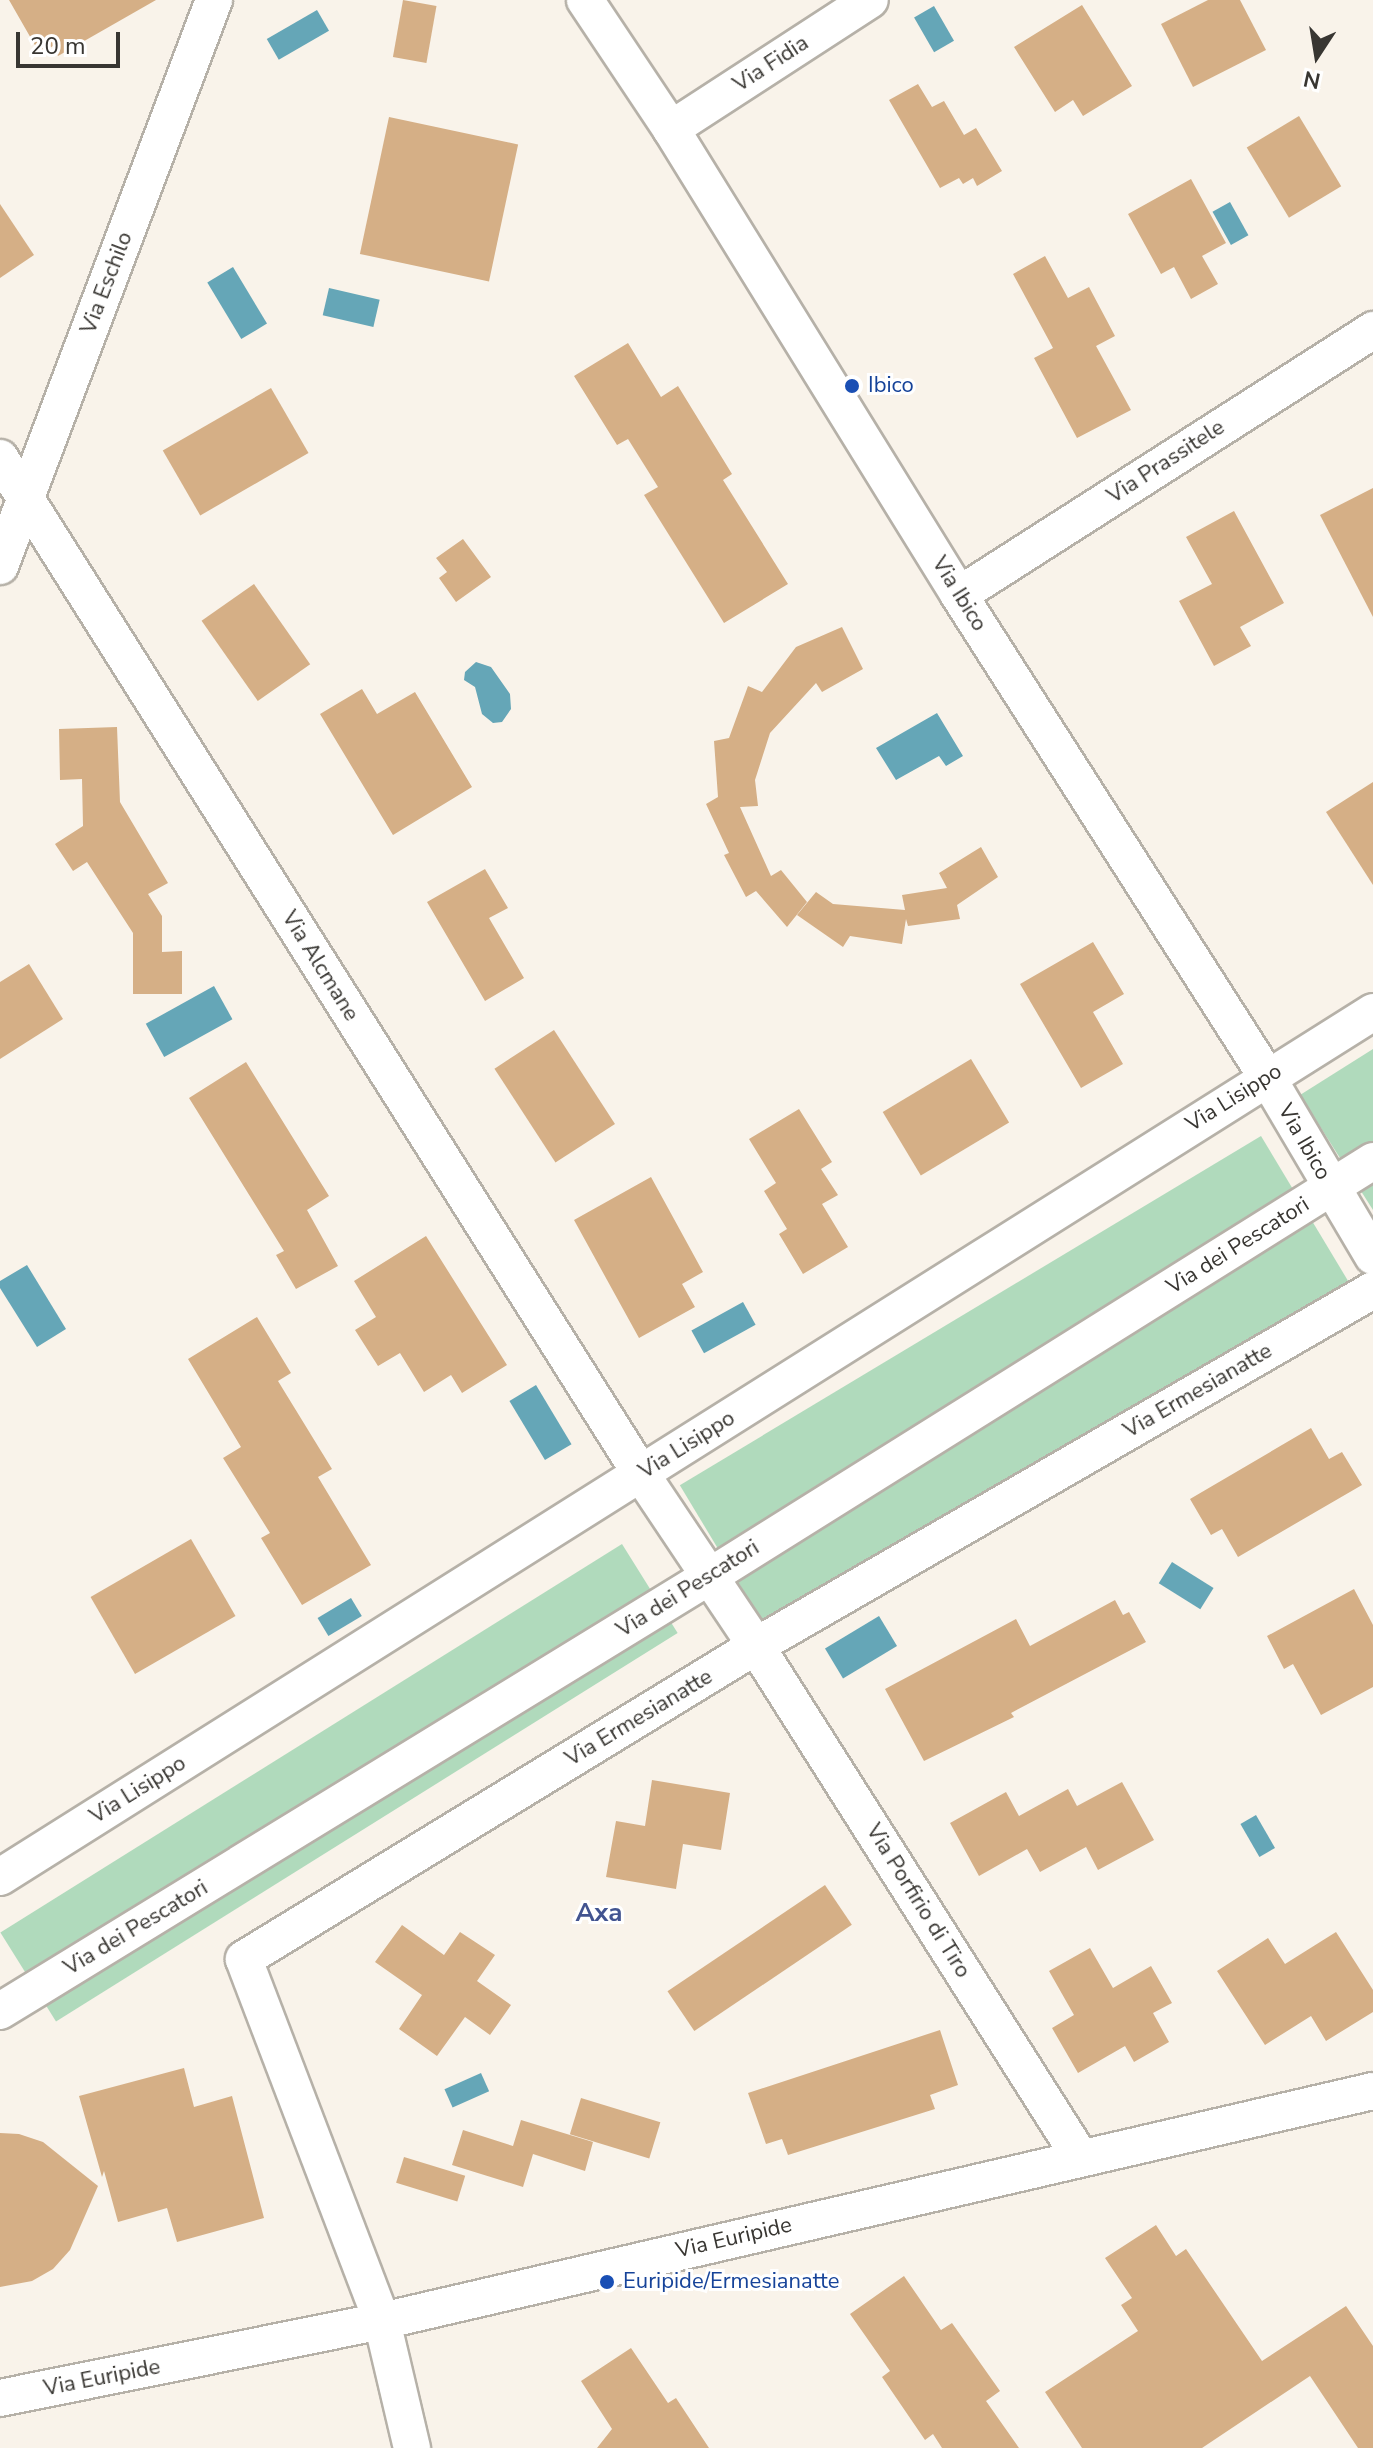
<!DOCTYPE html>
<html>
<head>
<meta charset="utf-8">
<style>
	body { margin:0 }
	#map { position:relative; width:1373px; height:2448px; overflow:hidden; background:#f9f3ea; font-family:"Nunito Sans",sans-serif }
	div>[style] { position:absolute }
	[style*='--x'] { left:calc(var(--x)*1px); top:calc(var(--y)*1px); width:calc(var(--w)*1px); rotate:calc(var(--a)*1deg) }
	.green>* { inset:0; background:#b0dabc; transform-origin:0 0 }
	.water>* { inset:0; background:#65a6b7; transform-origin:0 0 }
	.building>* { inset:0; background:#d5af86; transform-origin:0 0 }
	.roads { filter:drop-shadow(2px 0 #b6b1a8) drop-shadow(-2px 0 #b6b1a8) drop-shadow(0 2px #b6b1a8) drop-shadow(0 -2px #b6b1a8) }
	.minor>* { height:36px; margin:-18px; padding:0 18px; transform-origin:18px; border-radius:18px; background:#fff }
	.dots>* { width:22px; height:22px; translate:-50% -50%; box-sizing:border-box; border:4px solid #fff; border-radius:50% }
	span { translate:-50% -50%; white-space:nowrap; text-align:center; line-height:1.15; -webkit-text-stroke:6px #fff; paint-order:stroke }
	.street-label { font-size:22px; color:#383632 }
	.transit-label { font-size:22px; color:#164399 }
	.left { translate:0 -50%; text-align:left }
	.quarter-label { font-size:26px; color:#425490; font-weight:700 }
	.north { position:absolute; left:1277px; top:16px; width:80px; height:80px; -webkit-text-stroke:6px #fff; paint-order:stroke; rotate:192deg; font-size:22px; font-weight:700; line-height:32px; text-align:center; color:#383632 }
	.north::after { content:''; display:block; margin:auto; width:28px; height:36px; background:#383632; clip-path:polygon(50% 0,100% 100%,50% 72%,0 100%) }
	.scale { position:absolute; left:16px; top:32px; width:104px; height:36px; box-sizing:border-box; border:4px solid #383632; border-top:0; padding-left:10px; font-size:24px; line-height:28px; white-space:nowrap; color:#383632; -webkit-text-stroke:6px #fff; paint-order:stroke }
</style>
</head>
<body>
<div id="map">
	<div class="green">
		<div style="clip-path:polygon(1373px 1049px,1373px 1210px,1300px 1095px)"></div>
		<div style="left:1261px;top:1136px;width:172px;height:678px;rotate:59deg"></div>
		<div style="left:622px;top:1544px;width:105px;height:733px;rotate:58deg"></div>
	</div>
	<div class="water">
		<div style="left:934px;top:6px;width:40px;height:23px;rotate:60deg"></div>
		<div style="left:317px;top:10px;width:24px;height:58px;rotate:60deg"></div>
		<div style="left:1230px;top:202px;width:38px;height:20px;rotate:61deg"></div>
		<div style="left:233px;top:267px;width:66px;height:30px;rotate:59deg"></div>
		<div style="left:329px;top:288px;width:52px;height:28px;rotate:13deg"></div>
		<div style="clip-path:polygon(476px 662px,491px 667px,510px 694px,511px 709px,502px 722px,493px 723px,482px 714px,475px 687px,464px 680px,465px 672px)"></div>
		<div style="clip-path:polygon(937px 713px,963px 756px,946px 766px,939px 756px,896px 780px,876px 748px)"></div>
		<div style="left:214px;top:986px;width:38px;height:78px;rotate:61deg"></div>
		<div style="clip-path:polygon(27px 1265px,66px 1329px,37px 1347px,0 1288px,0 1281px)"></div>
		<div style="left:743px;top:1302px;width:26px;height:59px;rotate:61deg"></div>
		<div style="left:536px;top:1385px;width:69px;height:31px;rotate:59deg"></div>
		<div style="left:1172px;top:1562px;width:49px;height:25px;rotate:32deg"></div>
		<div style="left:351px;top:1598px;width:21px;height:39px;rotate:59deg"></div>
		<div style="left:879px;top:1616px;width:35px;height:63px;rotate:59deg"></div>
		<div style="left:1256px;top:1815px;width:38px;height:18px;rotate:60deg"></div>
		<div style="left:481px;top:2073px;width:20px;height:40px;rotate:66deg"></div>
	</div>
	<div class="building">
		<div style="clip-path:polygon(9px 0,156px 0,58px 56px,53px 46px,40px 54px)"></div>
		<div style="left:403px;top:0;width:34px;height:58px;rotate:10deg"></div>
		<div style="clip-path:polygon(1208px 0,1240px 0,1266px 50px,1193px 87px,1161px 24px)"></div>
		<div style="clip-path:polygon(1082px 5px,1132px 86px,1083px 116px,1073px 100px,1055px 112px,1014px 47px)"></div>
		<div style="clip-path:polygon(918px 84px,932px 107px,944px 101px,964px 135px,976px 128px,1002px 171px,977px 186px,973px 178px,963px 184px,959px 178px,940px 188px,889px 100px)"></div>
		<div style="left:1299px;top:116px;width:82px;height:61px;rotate:59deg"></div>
		<div style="left:389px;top:117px;width:132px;height:140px;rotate:12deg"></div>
		<div style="clip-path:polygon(1191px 179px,1226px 243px,1202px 256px,1218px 284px,1191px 299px,1174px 267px,1161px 274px,1128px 214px)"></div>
		<div style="clip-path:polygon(0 204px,34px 255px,0 278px)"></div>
		<div style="clip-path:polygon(1045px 256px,1068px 298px,1089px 287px,1115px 336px,1096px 346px,1131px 410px,1077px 438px,1034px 358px,1053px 348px,1013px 274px)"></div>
		<div style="clip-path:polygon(628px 343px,661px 397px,678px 386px,732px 474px,723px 480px,788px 584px,724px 623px,644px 495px,658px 487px,628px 439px,617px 445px,574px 376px)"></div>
		<div style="left:271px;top:388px;width:75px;height:125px;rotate:60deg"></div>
		<div style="clip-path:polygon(1373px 488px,1373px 617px,1320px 515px)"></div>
		<div style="clip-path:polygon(1234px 511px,1284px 603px,1240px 627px,1251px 646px,1214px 666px,1179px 601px,1212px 584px,1186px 537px)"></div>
		<div style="clip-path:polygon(463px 539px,491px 577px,456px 602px,439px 578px,447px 572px,436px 558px)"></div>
		<div style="left:254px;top:584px;width:98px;height:64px;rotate:55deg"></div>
		<div style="clip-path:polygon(842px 627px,863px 669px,822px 692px,816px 683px,770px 733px,755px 780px,758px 806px,740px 807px,771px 876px,781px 870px,807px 902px,787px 927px,756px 891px,746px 897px,724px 855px,729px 853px,706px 804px,718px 797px,714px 741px,729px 738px,748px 686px,762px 692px,796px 647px)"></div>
		<div style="clip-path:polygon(362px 689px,377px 714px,415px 692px,472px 787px,393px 835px,320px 714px)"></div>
		<div style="clip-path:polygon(117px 727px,120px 802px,168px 883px,148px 894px,162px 916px,162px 952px,182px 951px,182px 994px,133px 994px,133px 933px,87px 862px,73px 871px,55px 844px,83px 826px,82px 779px,60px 780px,59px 729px)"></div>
		<div style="clip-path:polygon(1373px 782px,1373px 885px,1326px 812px)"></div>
		<div style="clip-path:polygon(981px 847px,998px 877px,957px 905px,960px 919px,908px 926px,906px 919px,902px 944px,850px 936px,843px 947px,797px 915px,816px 892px,833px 904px,905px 910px,902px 895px,947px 888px,939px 873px)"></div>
		<div style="clip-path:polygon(485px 869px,508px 908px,489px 918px,524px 978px,485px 1001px,427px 902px)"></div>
		<div style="clip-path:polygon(1093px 942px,1124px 994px,1093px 1012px,1123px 1064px,1081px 1088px,1020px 984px)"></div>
		<div style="clip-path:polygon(29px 964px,63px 1019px,0 1059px,0 982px)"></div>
		<div style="left:554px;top:1030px;width:112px;height:71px;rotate:57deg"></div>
		<div style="left:971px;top:1059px;width:74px;height:103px;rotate:59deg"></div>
		<div style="clip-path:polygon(246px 1062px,329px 1196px,307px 1210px,338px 1266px,296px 1289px,276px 1255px,284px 1251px,189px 1098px)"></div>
		<div style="clip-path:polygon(799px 1109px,832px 1162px,821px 1169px,838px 1195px,822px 1204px,848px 1247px,803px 1274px,779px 1234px,787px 1229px,764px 1191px,776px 1183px,749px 1139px)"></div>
		<div style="clip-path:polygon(651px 1177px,703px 1272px,682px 1284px,695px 1307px,639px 1338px,574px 1220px)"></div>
		<div style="clip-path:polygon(426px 1236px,507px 1365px,462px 1393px,451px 1375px,424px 1392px,400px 1353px,378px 1366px,355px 1330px,376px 1317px,354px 1281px)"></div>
		<div style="clip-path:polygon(257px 1317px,291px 1373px,278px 1381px,332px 1469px,318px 1477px,371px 1565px,302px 1605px,261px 1538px,270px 1533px,223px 1458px,241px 1447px,188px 1359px)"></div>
		<div style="clip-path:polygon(1311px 1428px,1329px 1459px,1342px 1452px,1362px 1485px,1238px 1557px,1222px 1529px,1211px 1535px,1190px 1499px)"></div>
		<div style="left:191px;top:1539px;width:89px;height:116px;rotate:60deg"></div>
		<div style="clip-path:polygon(1354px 1589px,1373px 1625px,1373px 1687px,1321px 1715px,1293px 1664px,1284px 1669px,1267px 1636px)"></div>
		<div style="clip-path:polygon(1115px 1600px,1123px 1615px,1129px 1612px,1146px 1642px,1011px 1713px,1014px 1717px,924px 1761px,885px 1689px,1016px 1619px,1030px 1646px)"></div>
		<div style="clip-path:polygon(652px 1780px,730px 1793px,721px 1850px,683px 1844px,676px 1889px,606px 1877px,616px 1821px,645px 1826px)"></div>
		<div style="clip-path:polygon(1122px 1782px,1154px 1840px,1098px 1870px,1086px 1847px,1040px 1872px,1027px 1849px,979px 1876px,950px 1823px,1006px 1792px,1019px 1816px,1068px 1789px,1077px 1806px)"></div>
		<div style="left:825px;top:1885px;width:48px;height:190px;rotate:56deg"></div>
		<div style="clip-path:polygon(402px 1925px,444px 1955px,460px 1932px,495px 1955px,477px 1981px,511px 2005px,490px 2035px,465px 2017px,437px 2056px,399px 2029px,422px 1995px,375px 1962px)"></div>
		<div style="clip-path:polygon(1336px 1932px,1373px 1990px,1373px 2012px,1326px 2041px,1311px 2016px,1265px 2045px,1217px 1971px,1268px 1938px,1285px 1964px)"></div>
		<div style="clip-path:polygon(1090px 1948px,1113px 1988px,1151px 1966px,1172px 2003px,1153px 2013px,1169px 2042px,1134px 2062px,1125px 2046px,1078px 2073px,1052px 2028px,1074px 2015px,1049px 1971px)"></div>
		<div style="clip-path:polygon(940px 2030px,958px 2085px,930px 2095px,935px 2109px,788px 2155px,782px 2139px,766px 2144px,748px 2093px)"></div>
		<div style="clip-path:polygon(184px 2068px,194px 2107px,232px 2096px,264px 2218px,177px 2242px,167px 2208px,118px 2222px,104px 2171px,102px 2177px,79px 2096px)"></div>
		<div style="left:581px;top:2098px;width:83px;height:38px;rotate:17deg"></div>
		<div style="clip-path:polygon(521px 2120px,593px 2142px,585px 2171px,533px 2154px,523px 2187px,452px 2165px,463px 2130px,513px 2146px)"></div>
		<div style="clip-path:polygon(0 2133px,19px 2134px,43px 2142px,98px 2186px,70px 2250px,53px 2269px,32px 2281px,0 2287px)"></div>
		<div style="left:404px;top:2157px;width:64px;height:27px;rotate:17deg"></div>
		<div style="clip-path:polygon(1156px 2225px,1176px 2256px,1186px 2249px,1262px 2361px,1346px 2306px,1373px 2346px,1373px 2448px,1358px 2448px,1310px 2376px,1202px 2448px,1082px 2448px,1045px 2392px,1138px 2331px,1121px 2305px,1132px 2298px,1105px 2258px)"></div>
		<div style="clip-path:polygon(904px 2276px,941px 2330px,952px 2323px,1000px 2391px,986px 2401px,1019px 2448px,942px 2448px,933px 2434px,925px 2440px,882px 2377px,890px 2371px,850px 2314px)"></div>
		<div style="clip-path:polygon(631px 2348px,668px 2403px,676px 2398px,709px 2448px,597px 2448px,612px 2429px,581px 2381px)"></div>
	</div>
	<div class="roads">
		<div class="minor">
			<div style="--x:585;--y:0;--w:155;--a:56.3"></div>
			<div style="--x:671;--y:129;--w:548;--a:58.28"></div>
			<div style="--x:959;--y:595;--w:572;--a:57.42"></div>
			<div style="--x:1267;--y:1077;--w:208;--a:59.4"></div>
			<div style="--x:671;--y:129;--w:237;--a:-33"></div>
			<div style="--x:0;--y:458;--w:1201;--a:57.75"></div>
			<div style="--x:641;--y:1474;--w:207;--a:56.2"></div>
			<div style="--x:756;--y:1646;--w:605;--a:57.62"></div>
			<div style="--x:0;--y:566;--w:605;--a:-69.29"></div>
			<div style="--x:959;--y:595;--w:492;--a:-32.6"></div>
			<div style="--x:0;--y:1877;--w:1623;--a:-32.21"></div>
			<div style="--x:0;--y:2011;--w:829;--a:-31.49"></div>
			<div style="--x:707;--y:1578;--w:786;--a:-32.05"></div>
			<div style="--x:0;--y:2398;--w:390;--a:-11.4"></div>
			<div style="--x:382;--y:2321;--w:1017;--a:-13.07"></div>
			<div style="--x:412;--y:2448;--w:130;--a:-103.3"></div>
			<div style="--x:382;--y:2321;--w:387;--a:-110.9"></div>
			<div style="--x:244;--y:1959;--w:600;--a:-31.44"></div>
			<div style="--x:756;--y:1646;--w:712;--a:-29.98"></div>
		</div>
	</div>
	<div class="dots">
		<div style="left:852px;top:386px;background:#1a4fb4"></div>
		<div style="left:607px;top:2282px;background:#1a4fb4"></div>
	</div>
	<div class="street-label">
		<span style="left:771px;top:64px;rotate:-33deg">Via Fidia</span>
		<span style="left:107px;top:283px;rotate:-69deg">Via Eschilo</span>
		<span style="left:1166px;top:462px;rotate:-33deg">Via Prassitele</span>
		<span style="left:959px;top:594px;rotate:58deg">Via Ibico</span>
		<span style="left:320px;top:966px;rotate:58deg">Via Alcmane</span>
		<span style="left:1234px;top:1098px;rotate:-32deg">Via Lisippo</span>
		<span style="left:1304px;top:1142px;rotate:60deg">Via Ibico</span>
		<span style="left:1238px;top:1246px;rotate:-32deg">Via dei Pescatori</span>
		<span style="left:1198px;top:1391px;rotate:-30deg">Via Ermesianatte</span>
		<span style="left:687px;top:1445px;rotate:-32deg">Via Lisippo</span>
		<span style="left:688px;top:1589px;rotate:-32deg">Via dei Pescatori</span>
		<span style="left:639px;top:1718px;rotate:-31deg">Via Ermesianatte</span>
		<span style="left:138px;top:1790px;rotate:-32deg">Via Lisippo</span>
		<span style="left:918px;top:1901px;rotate:58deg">Via Porfirio di Tiro</span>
		<span style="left:136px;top:1928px;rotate:-31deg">Via dei Pescatori</span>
		<span style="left:734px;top:2238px;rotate:-13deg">Via Euripide</span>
		<span style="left:102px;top:2378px;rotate:-11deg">Via Euripide</span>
	</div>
	<div class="transit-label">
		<span class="left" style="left:868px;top:386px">Ibico</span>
		<span class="left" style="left:623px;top:2282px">Euripide/Ermesianatte</span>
	</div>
	<div class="quarter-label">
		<span style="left:599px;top:1913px">Axa</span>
	</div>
	<div class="north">N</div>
	<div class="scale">20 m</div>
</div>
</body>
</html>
